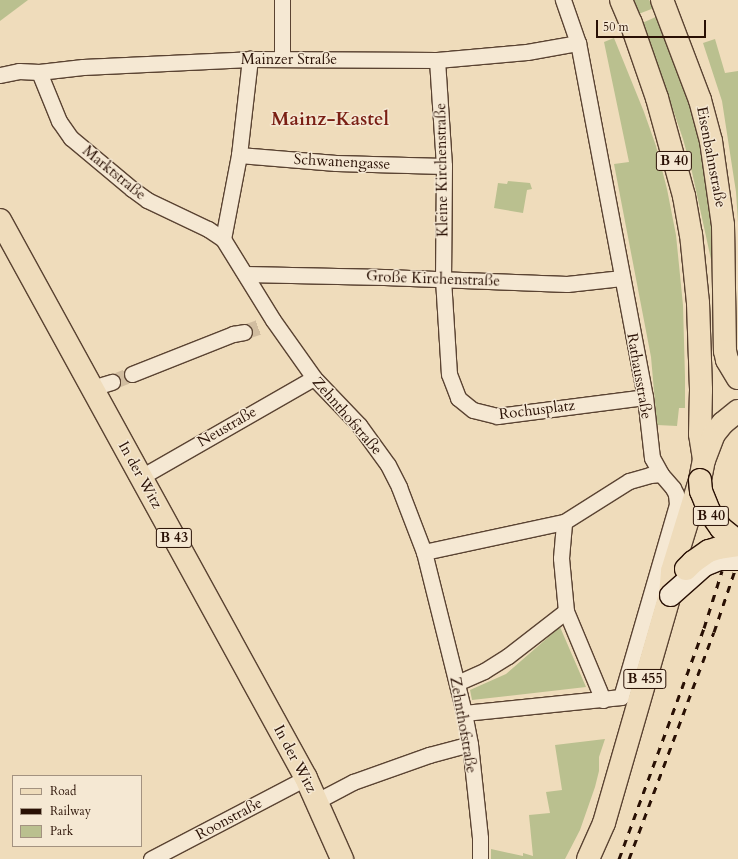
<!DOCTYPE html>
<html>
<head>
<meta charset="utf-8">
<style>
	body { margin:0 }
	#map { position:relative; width:738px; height:859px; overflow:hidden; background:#efdcbb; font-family:Cardo,serif }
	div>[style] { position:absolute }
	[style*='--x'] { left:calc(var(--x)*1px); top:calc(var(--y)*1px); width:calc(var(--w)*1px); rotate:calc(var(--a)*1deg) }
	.green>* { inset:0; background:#bac08f }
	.minor-tunnel>* { height:15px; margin-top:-7.5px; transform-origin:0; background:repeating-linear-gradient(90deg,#d1bda0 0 15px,transparent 0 23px) }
	.roads { filter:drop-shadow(1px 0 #5a4332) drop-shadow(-1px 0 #5a4332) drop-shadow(0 1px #5a4332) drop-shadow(0 -1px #5a4332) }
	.minor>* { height:15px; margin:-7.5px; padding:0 7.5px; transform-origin:7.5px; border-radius:7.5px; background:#f5e8d3 }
	.primary>* { height:22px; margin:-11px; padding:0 11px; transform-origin:11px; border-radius:11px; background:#efdcbb }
	.rail>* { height:3px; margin-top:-1.5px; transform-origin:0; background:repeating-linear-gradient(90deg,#291004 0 7px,transparent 0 14px) }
	.bridges { filter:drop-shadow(1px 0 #291004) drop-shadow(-1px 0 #291004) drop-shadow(0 1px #291004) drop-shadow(0 -1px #291004) }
	.secondary-bridge>* { height:21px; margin:-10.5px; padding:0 10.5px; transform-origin:10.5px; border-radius:10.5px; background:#f5e8d3 }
	.primary-bridge>* { height:22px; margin:-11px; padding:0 11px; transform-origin:11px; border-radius:11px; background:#efdcbb }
	span { translate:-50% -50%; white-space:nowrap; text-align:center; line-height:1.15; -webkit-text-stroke:3px #f5e8d3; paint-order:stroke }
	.shield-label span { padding:1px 3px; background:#f5e8d3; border:1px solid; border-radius:3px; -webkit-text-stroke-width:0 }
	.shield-label { font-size:14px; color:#291004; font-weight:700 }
	.street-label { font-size:15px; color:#291004 }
	.district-label { font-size:19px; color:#7a1f14; font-weight:700 }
	.legend { position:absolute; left:12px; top:775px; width:130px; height:72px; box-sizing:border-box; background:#f5e8d3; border:1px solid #a39280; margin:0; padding:5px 7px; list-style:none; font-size:12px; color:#291004 }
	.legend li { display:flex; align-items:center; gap:8px; height:20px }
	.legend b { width:20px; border:1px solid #a39280 }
	.scale { position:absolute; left:596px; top:20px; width:110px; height:18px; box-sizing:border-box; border:2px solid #291004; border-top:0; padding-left:5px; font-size:12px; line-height:14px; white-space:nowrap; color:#291004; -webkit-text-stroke:3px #f5e8d3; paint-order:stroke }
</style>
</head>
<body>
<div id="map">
	<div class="green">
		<div style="clip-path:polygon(0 0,28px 0,0 21px)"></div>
		<div style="clip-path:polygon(631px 0,649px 0,654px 8px,636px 15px)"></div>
		<div style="clip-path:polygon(658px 16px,682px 72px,707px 164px,716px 263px,712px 264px,692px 172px,683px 139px,666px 89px,640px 24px)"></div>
		<div style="clip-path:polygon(614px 38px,644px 112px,656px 146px,667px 189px,676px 235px,683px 305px,685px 377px,685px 408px,679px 408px,677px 426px,657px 425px,651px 357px,614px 164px,629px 162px,604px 42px)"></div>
		<div style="clip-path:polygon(715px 39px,725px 73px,738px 71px,738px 223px,736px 192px,722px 101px,703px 43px)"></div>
		<div style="clip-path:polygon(508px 181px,530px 183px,532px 189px,527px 190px,523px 213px,494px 208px,498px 183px,507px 184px)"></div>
		<div style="clip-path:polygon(560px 627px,586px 687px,472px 700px,470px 690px,506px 674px)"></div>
		<div style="clip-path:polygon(605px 739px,599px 757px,599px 771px,595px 787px,580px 830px,565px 859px,491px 859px,491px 849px,523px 856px,523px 853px,533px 856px,529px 815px,550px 813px,546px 792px,562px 790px,555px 745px)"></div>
	</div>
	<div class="minor-tunnel">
		<div style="--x:244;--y:332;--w:21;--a:-19"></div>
		<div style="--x:112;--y:382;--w:22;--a:-22"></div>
	</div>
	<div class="roads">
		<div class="minor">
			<div style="--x:282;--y:0;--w:59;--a:90"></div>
			<div style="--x:437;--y:60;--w:106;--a:86.2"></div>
			<div style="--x:444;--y:166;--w:113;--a:90.5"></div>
			<div style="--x:443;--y:279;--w:95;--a:86.4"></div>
			<div style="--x:449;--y:374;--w:26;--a:69"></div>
			<div style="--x:458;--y:398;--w:19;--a:39"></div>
			<div style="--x:473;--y:410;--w:25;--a:14"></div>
			<div style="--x:497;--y:416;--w:149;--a:-7.3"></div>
			<div style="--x:39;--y:72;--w:53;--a:67.8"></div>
			<div style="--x:59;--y:121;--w:21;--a:55"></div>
			<div style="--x:71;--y:138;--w:80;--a:39.9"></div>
			<div style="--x:132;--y:189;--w:19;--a:36"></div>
			<div style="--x:147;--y:200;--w:68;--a:25.4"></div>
			<div style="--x:208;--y:229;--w:18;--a:34"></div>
			<div style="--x:223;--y:239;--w:95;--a:58.3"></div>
			<div style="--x:273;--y:320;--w:71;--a:54.7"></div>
			<div style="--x:314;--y:378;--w:65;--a:46.2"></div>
			<div style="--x:359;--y:425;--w:49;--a:54.1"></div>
			<div style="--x:388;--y:465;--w:25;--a:63"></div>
			<div style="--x:399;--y:487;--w:70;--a:69"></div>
			<div style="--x:424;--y:552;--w:166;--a:76"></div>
			<div style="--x:464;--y:713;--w:32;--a:79"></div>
			<div style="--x:470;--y:744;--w:95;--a:83.9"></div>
			<div style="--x:480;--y:838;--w:21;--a:90"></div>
			<div style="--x:0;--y:75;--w:19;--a:-12"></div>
			<div style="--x:19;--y:71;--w:20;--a:3"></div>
			<div style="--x:39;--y:72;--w:44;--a:-6.5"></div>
			<div style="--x:83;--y:67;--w:167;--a:-2.7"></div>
			<div style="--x:250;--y:59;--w:187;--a:0.3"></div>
			<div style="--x:437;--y:60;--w:90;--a:-5.1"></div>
			<div style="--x:527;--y:52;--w:52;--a:-10"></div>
			<div style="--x:239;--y:155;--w:97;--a:4.7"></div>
			<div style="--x:336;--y:163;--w:108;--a:1.6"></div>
			<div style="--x:223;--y:239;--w:86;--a:-79.2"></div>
			<div style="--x:239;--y:155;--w:97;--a:-83.5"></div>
			<div style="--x:245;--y:274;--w:139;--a:1.2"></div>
			<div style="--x:384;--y:277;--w:183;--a:2.2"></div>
			<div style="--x:567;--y:284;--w:55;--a:-6.2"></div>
			<div style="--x:132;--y:374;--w:109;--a:-21.6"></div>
			<div style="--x:233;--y:334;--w:11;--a:-10"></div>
			<div style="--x:92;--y:388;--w:21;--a:-17"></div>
			<div style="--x:141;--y:477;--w:199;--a:-29.8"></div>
			<div style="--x:424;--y:552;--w:143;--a:-12.1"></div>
			<div style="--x:457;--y:683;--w:30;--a:-24"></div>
			<div style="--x:484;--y:671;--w:28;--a:-32"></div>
			<div style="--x:508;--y:656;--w:73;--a:-37.8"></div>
			<div style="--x:603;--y:700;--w:96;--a:-112.6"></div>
			<div style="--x:566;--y:611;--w:53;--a:-95.4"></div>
			<div style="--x:561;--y:558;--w:36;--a:-85"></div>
			<div style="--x:564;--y:522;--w:77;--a:-32.2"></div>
			<div style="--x:629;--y:481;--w:22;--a:-16"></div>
			<div style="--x:650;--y:475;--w:11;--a:-5"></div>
			<div style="--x:464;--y:713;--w:158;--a:-5.8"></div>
			<div style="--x:621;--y:697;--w:201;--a:-73.8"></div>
			<div style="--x:677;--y:504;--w:10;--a:-96"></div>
			<div style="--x:676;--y:494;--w:7;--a:-117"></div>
			<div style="--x:673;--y:488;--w:18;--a:-131"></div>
			<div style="--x:661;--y:474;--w:18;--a:-119"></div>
			<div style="--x:652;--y:458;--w:61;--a:-96.5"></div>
			<div style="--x:645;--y:397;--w:360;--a:-100.7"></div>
			<div style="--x:578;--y:43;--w:46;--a:-109.2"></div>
			<div style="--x:317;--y:801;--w:41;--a:-27.8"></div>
			<div style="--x:353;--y:782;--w:81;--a:-19.6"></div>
			<div style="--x:429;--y:755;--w:42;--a:-15"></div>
			<div style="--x:151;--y:859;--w:175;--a:-27.6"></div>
		</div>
		<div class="primary">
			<div style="--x:621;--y:0;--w:25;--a:67"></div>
			<div style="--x:631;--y:23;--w:79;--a:70.9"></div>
			<div style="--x:657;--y:98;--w:102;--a:74.6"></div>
			<div style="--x:684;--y:196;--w:39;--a:80"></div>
			<div style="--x:691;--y:234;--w:69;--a:84.2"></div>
			<div style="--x:698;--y:303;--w:87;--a:88"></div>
			<div style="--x:701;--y:390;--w:44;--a:91.3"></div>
			<div style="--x:700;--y:434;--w:25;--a:81"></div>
			<div style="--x:662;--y:0;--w:107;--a:69.2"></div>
			<div style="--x:700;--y:100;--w:42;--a:75"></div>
			<div style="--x:711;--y:141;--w:85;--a:81.9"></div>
			<div style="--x:723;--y:225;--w:126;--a:89.1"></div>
			<div style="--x:725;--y:351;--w:9;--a:77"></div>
			<div style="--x:727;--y:360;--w:21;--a:59"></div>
			<div style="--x:0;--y:220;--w:636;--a:61.26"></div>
			<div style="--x:306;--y:778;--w:89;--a:66"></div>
			<div style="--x:588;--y:859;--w:39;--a:-66"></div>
			<div style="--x:604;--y:823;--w:237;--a:-73.9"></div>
			<div style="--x:670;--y:595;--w:24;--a:-85"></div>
			<div style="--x:672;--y:571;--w:95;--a:-72.9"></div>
			<div style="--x:700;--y:480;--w:20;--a:-79"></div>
			<div style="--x:704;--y:460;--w:28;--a:-69"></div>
			<div style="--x:714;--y:434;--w:14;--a:-51"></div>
			<div style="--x:723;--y:423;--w:19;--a:-39"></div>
		</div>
	</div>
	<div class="rail">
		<div style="--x:619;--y:859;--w:246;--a:-69.8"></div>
		<div style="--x:704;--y:628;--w:60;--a:-72.5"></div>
		<div style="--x:629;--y:859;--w:242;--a:-69.5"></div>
		<div style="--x:714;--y:632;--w:65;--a:-71.3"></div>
	</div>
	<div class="bridges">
		<div class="secondary-bridge">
			<div style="--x:670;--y:595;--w:45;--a:-41.4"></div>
			<div style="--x:704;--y:565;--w:16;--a:-22"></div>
			<div style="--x:719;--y:559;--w:19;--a:0"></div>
		</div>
		<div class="primary-bridge">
			<div style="--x:700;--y:480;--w:11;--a:85"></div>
			<div style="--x:701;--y:491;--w:22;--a:68"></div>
			<div style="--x:709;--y:511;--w:21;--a:55"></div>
			<div style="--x:721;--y:528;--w:22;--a:39"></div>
			<div style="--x:686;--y:569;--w:10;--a:-45"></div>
			<div style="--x:693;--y:562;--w:19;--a:-35"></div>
			<div style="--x:709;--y:551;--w:10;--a:-17"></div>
			<div style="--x:719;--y:548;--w:19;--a:-9"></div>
		</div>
	</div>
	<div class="shield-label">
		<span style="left:674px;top:161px">B 40</span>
		<span style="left:711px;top:516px">B 40</span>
		<span style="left:174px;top:538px">B 43</span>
		<span style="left:645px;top:679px">B 455</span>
	</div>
	<div class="street-label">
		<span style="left:289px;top:60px">Mainzer Straße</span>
		<span style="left:711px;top:157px;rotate:79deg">Eisenbahnstraße</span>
		<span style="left:342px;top:162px;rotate:3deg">Schwanengasse</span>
		<span style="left:442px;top:170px;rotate:-91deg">Kleine Kirchenstraße</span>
		<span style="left:114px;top:173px;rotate:39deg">Marktstraße</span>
		<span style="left:433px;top:279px;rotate:2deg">Große Kirchenstraße</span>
		<span style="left:639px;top:376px;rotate:80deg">Rathausstraße</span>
		<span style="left:537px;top:410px;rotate:-7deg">Rochusplatz</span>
		<span style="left:347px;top:416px;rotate:49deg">Zehnthofstraße</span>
		<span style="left:227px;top:427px;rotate:-30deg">Neustraße</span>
		<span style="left:140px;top:475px;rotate:61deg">In der Witz</span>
		<span style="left:463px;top:725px;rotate:80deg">Zehnthofstraße</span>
		<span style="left:295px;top:759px;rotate:62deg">In der Witz</span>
		<span style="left:229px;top:819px;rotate:-28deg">Roonstraße</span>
	</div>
	<div class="district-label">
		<span style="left:330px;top:120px">Mainz-Kastel</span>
	</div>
	<ul class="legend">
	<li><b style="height:5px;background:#efdcbb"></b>Road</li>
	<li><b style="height:5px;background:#291004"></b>Railway</li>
	<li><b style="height:11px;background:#bac08f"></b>Park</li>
	</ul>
	<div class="scale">50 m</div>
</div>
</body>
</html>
